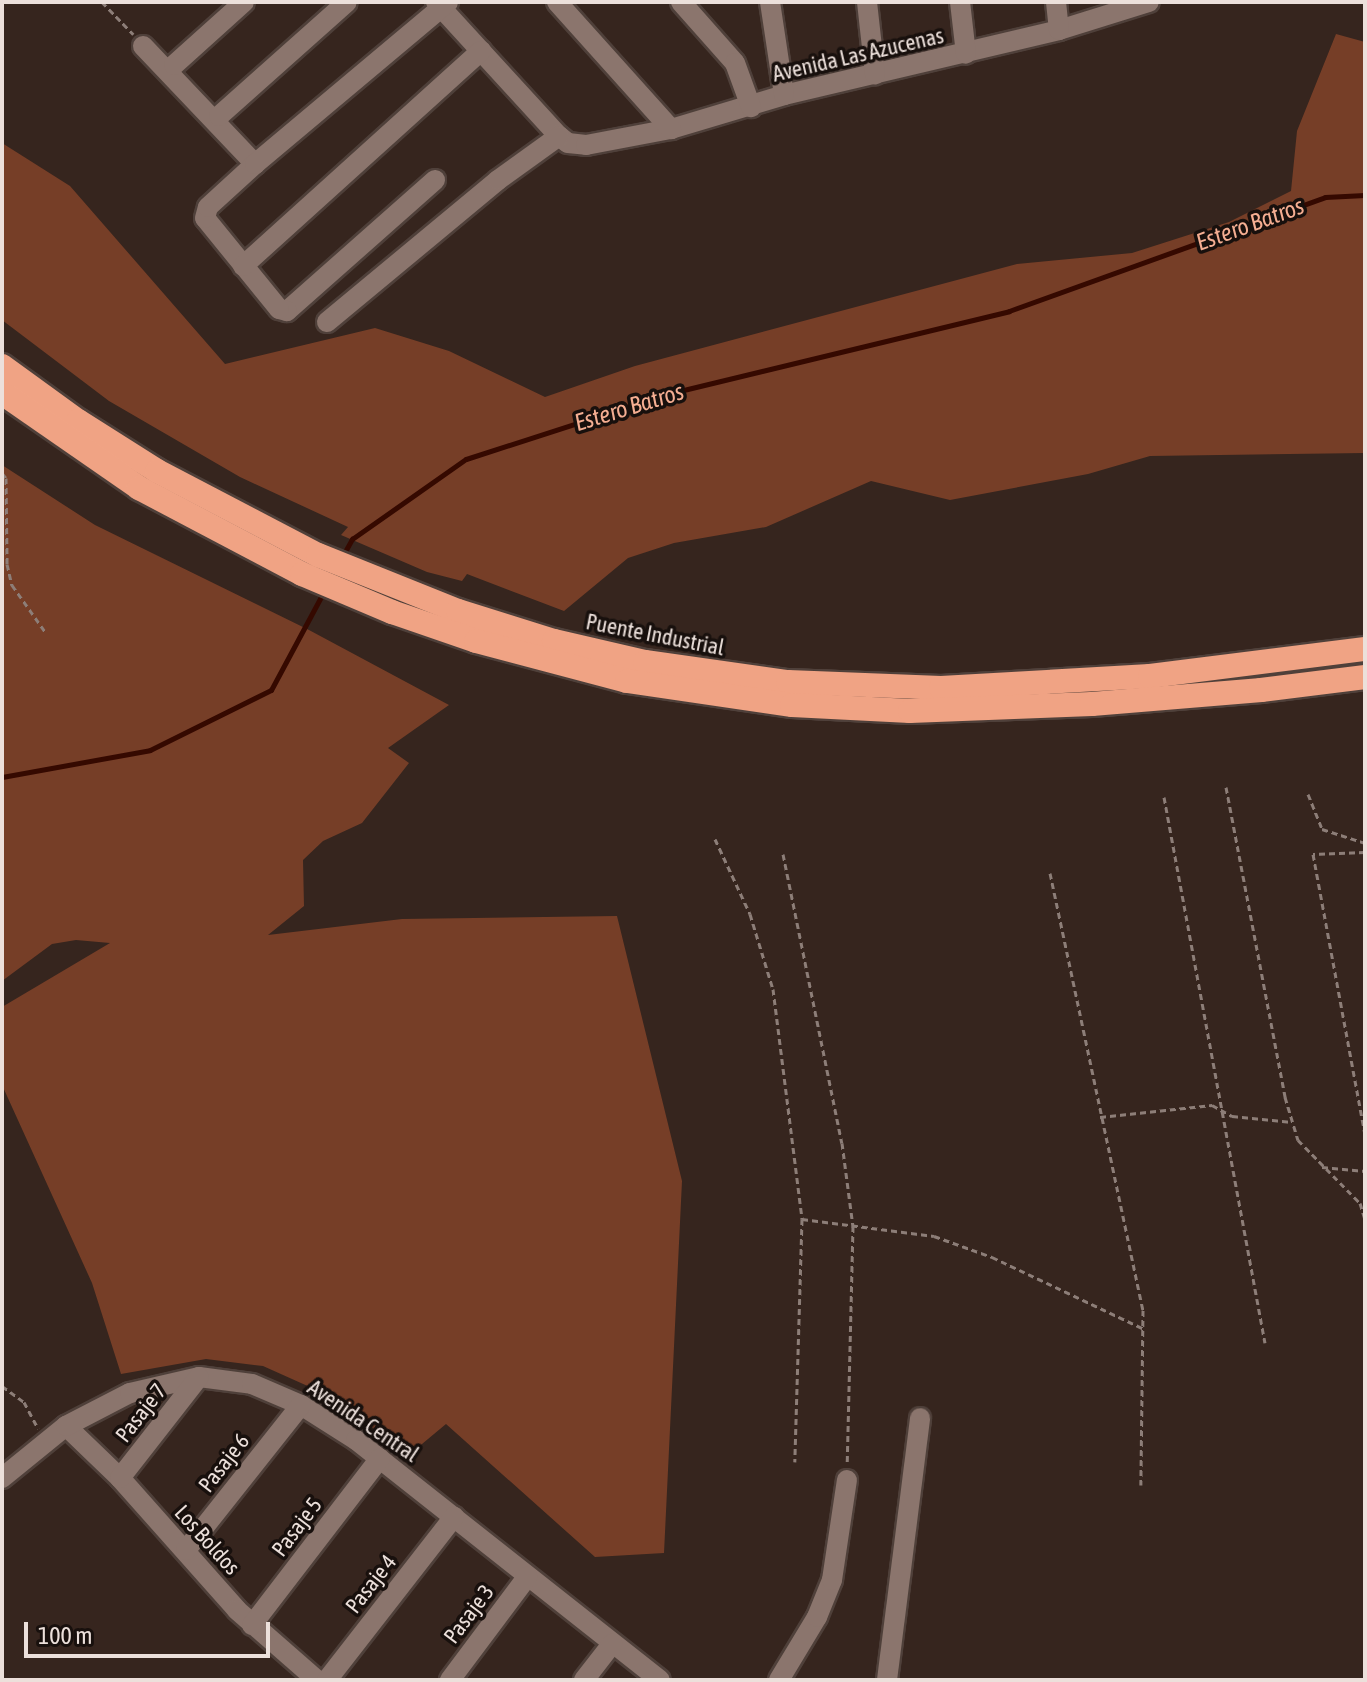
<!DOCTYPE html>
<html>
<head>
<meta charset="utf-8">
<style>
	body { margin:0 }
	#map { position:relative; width:1367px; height:1682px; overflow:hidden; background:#36251e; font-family:"Asap Condensed",sans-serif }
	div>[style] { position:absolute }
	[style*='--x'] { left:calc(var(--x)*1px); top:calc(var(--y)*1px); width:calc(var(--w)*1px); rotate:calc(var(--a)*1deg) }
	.green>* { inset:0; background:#763e27 }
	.stream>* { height:5px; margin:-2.5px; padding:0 2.5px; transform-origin:2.5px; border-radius:2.5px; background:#350900 }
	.path>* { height:3px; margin-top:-1.5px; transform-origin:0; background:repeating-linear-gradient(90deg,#8d7e78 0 6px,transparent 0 10px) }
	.roads { filter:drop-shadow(2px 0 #4f403a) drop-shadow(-2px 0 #4f403a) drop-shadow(0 2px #4f403a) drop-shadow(0 -2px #4f403a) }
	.minor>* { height:20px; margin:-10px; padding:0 10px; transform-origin:10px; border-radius:10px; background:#8b756d }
	.highway>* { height:24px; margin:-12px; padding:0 12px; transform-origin:12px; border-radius:12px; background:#f0a384 }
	span { translate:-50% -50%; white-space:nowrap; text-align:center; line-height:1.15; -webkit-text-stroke:7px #18100d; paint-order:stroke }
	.street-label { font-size:22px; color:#ece0db }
	.water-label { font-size:24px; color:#f5ae92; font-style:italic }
	.frame { position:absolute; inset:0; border:4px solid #ece0db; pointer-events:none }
	.scale { position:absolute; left:24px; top:1622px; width:246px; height:36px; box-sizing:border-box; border:4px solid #ece0db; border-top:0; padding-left:10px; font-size:24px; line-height:28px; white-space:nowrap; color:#ece0db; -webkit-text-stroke:6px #18100d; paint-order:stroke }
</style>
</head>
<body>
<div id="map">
	<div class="green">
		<div style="clip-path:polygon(1336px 34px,1365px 42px,1365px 453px,1150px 456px,1088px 474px,950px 500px,871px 481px,766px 527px,674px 543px,628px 558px,564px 611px,467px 574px,462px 581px,427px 572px,341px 535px,348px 527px,240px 477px,109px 401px,2px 320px,2px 143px,70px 186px,225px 364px,375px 328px,449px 351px,545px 397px,635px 366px,1017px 264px,1132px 253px,1229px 222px,1291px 191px,1297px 131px)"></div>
		<div style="clip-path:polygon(2px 465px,95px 525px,309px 630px,449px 705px,388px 748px,409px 763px,362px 823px,323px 841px,303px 860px,304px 906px,268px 935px,402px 919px,617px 916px,682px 1181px,664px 1553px,595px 1557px,446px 1424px,410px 1454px,321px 1392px,263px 1366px,206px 1359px,121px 1374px,92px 1283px,2px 1085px,2px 1007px,110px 943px,76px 940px,52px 944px,2px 981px)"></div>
	</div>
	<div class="stream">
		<div style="--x:342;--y:557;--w:21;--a:-61"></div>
		<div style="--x:352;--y:539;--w:139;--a:-35.1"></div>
		<div style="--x:466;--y:459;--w:211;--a:-17.9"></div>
		<div style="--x:667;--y:394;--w:352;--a:-13.6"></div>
		<div style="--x:1009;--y:311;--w:336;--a:-19.8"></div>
		<div style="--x:1325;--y:197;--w:40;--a:-2.9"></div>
		<div style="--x:2;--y:777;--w:150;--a:-10.3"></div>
		<div style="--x:150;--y:750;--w:135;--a:-26.4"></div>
		<div style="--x:271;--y:690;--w:112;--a:-61.8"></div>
	</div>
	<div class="path">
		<div style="--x:102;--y:2;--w:45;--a:45.9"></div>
		<div style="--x:2;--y:473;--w:6;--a:51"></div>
		<div style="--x:6;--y:478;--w:86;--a:89.3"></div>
		<div style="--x:7;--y:564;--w:22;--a:77"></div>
		<div style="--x:12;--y:585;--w:59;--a:54.7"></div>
		<div style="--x:1226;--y:787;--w:316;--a:79.2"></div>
		<div style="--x:1285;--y:1097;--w:45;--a:73.2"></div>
		<div style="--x:1298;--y:1140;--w:88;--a:45.5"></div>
		<div style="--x:1360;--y:1203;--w:17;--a:73"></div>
		<div style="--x:1308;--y:794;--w:38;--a:68"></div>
		<div style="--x:1322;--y:829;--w:45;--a:18"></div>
		<div style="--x:1164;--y:797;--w:555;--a:79.52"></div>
		<div style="--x:715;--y:839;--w:83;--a:65"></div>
		<div style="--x:750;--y:914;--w:78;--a:73"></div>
		<div style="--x:773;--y:989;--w:232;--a:82.8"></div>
		<div style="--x:802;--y:1219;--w:243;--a:91.7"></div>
		<div style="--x:1365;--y:852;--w:52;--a:177.8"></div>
		<div style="--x:1313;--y:854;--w:285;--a:79.5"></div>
		<div style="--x:783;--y:854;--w:295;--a:78.5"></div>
		<div style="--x:842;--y:1143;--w:84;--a:82.5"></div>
		<div style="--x:853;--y:1226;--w:238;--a:91.4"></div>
		<div style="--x:1050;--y:873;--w:447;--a:78"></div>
		<div style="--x:1143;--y:1310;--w:175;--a:90.7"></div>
		<div style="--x:1100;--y:1117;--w:113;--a:-6.1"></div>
		<div style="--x:1212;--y:1105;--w:23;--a:29"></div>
		<div style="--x:1232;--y:1116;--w:60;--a:5.7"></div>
		<div style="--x:1322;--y:1167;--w:43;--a:5.3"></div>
		<div style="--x:802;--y:1219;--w:133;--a:7.3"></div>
		<div style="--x:934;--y:1236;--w:62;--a:19.9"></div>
		<div style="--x:992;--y:1257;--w:168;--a:25.3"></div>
		<div style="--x:2;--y:1386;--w:27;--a:36"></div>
		<div style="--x:24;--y:1402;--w:30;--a:62"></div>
	</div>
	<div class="roads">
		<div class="minor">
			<div style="--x:436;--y:2;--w:182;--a:47.5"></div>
			<div style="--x:559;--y:136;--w:11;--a:38"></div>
			<div style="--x:568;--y:143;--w:18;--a:6"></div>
			<div style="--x:586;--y:145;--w:86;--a:-10.7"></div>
			<div style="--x:671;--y:129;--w:118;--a:-16.7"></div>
			<div style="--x:784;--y:95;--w:283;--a:-13.3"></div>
			<div style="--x:1059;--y:30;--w:94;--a:-17.3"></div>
			<div style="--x:557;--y:2;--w:171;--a:48.1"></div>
			<div style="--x:681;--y:2;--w:81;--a:48.5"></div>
			<div style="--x:735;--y:63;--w:47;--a:70"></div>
			<div style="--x:770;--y:2;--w:94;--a:81.4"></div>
			<div style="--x:867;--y:2;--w:73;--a:83.7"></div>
			<div style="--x:960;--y:2;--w:52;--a:83.4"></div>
			<div style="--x:1056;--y:2;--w:28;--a:84"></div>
			<div style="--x:143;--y:46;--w:163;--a:46.5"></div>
			<div style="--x:174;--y:65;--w:94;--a:-42"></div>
			<div style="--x:219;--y:116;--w:171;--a:-41.7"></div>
			<div style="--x:435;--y:180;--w:198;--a:138.5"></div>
			<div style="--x:287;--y:311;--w:8;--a:-166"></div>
			<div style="--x:279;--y:309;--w:117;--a:-129.1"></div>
			<div style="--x:205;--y:218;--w:11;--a:-75"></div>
			<div style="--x:208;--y:207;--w:64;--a:-42.5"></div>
			<div style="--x:255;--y:164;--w:252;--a:-40"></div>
			<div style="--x:243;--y:266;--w:321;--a:-42.1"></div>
			<div style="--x:327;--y:322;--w:222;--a:-39.7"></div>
			<div style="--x:498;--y:180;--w:75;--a:-35.8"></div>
			<div style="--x:66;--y:1426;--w:75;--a:43.9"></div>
			<div style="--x:120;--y:1478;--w:176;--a:48.4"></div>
			<div style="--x:237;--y:1610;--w:106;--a:41.2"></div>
			<div style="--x:2;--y:1478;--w:82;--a:-39.1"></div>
			<div style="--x:66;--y:1426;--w:72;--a:-27.3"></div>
			<div style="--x:130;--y:1393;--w:71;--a:-13.1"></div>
			<div style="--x:199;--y:1377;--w:53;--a:7.5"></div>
			<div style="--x:252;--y:1384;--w:53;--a:23.2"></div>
			<div style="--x:301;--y:1405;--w:65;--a:32.5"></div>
			<div style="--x:356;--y:1440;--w:387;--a:38.3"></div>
			<div style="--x:120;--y:1478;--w:128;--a:-52"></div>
			<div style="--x:186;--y:1550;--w:185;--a:-51.6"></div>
			<div style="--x:252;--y:1625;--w:210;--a:-52.5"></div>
			<div style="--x:327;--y:1680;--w:207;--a:-52.1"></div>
			<div style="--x:450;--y:1680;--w:129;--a:-53.2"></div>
			<div style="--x:584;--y:1680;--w:46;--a:-52.1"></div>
			<div style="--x:779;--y:1680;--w:74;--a:-58.9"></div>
			<div style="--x:817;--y:1617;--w:40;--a:-68"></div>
			<div style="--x:832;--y:1580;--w:101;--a:-81.5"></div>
			<div style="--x:887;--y:1680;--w:264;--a:-82.8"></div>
		</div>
		<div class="highway">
			<div style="--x:2;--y:366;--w:94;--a:35.9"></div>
			<div style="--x:78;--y:421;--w:93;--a:32.3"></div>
			<div style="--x:157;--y:471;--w:182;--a:27.6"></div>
			<div style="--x:318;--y:555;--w:151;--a:21.8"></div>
			<div style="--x:458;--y:611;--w:101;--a:17.4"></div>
			<div style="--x:554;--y:641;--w:93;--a:13"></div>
			<div style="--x:645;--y:662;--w:144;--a:8"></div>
			<div style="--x:788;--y:682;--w:153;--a:2.2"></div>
			<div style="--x:941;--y:688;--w:209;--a:-3.3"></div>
			<div style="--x:1150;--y:676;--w:217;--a:-7.2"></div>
			<div style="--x:2;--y:393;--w:167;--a:34.7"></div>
			<div style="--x:139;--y:488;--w:184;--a:27.8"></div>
			<div style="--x:302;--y:574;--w:98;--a:22.9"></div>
			<div style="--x:392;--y:612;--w:89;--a:19"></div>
			<div style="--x:476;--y:641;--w:156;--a:14.8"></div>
			<div style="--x:627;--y:681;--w:167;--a:8.3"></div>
			<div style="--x:792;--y:705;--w:118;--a:2.9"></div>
			<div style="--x:910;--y:711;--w:182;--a:-2.2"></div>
			<div style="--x:1092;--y:704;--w:170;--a:-4.7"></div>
			<div style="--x:1261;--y:690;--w:105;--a:-7.1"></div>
		</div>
	</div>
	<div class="street-label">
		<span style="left:858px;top:55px;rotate:-13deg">Avenida Las Azucenas</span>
		<span style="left:655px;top:635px;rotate:11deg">Puente Industrial</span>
		<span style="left:141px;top:1413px;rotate:-52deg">Pasaje 7</span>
		<span style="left:363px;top:1421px;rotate:34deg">Avenida Central</span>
		<span style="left:224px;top:1463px;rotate:-52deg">Pasaje 6</span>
		<span style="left:297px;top:1527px;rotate:-53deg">Pasaje 5</span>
		<span style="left:207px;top:1540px;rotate:48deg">Los Boldos</span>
		<span style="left:371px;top:1584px;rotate:-52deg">Pasaje 4</span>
		<span style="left:469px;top:1614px;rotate:-53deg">Pasaje 3</span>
	</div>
	<div class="water-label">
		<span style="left:1250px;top:224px;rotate:-20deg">Estero Batros</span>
		<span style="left:629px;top:407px;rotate:-17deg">Estero Batros</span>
	</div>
	<div class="frame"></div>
	<div class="scale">100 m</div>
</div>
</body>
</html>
